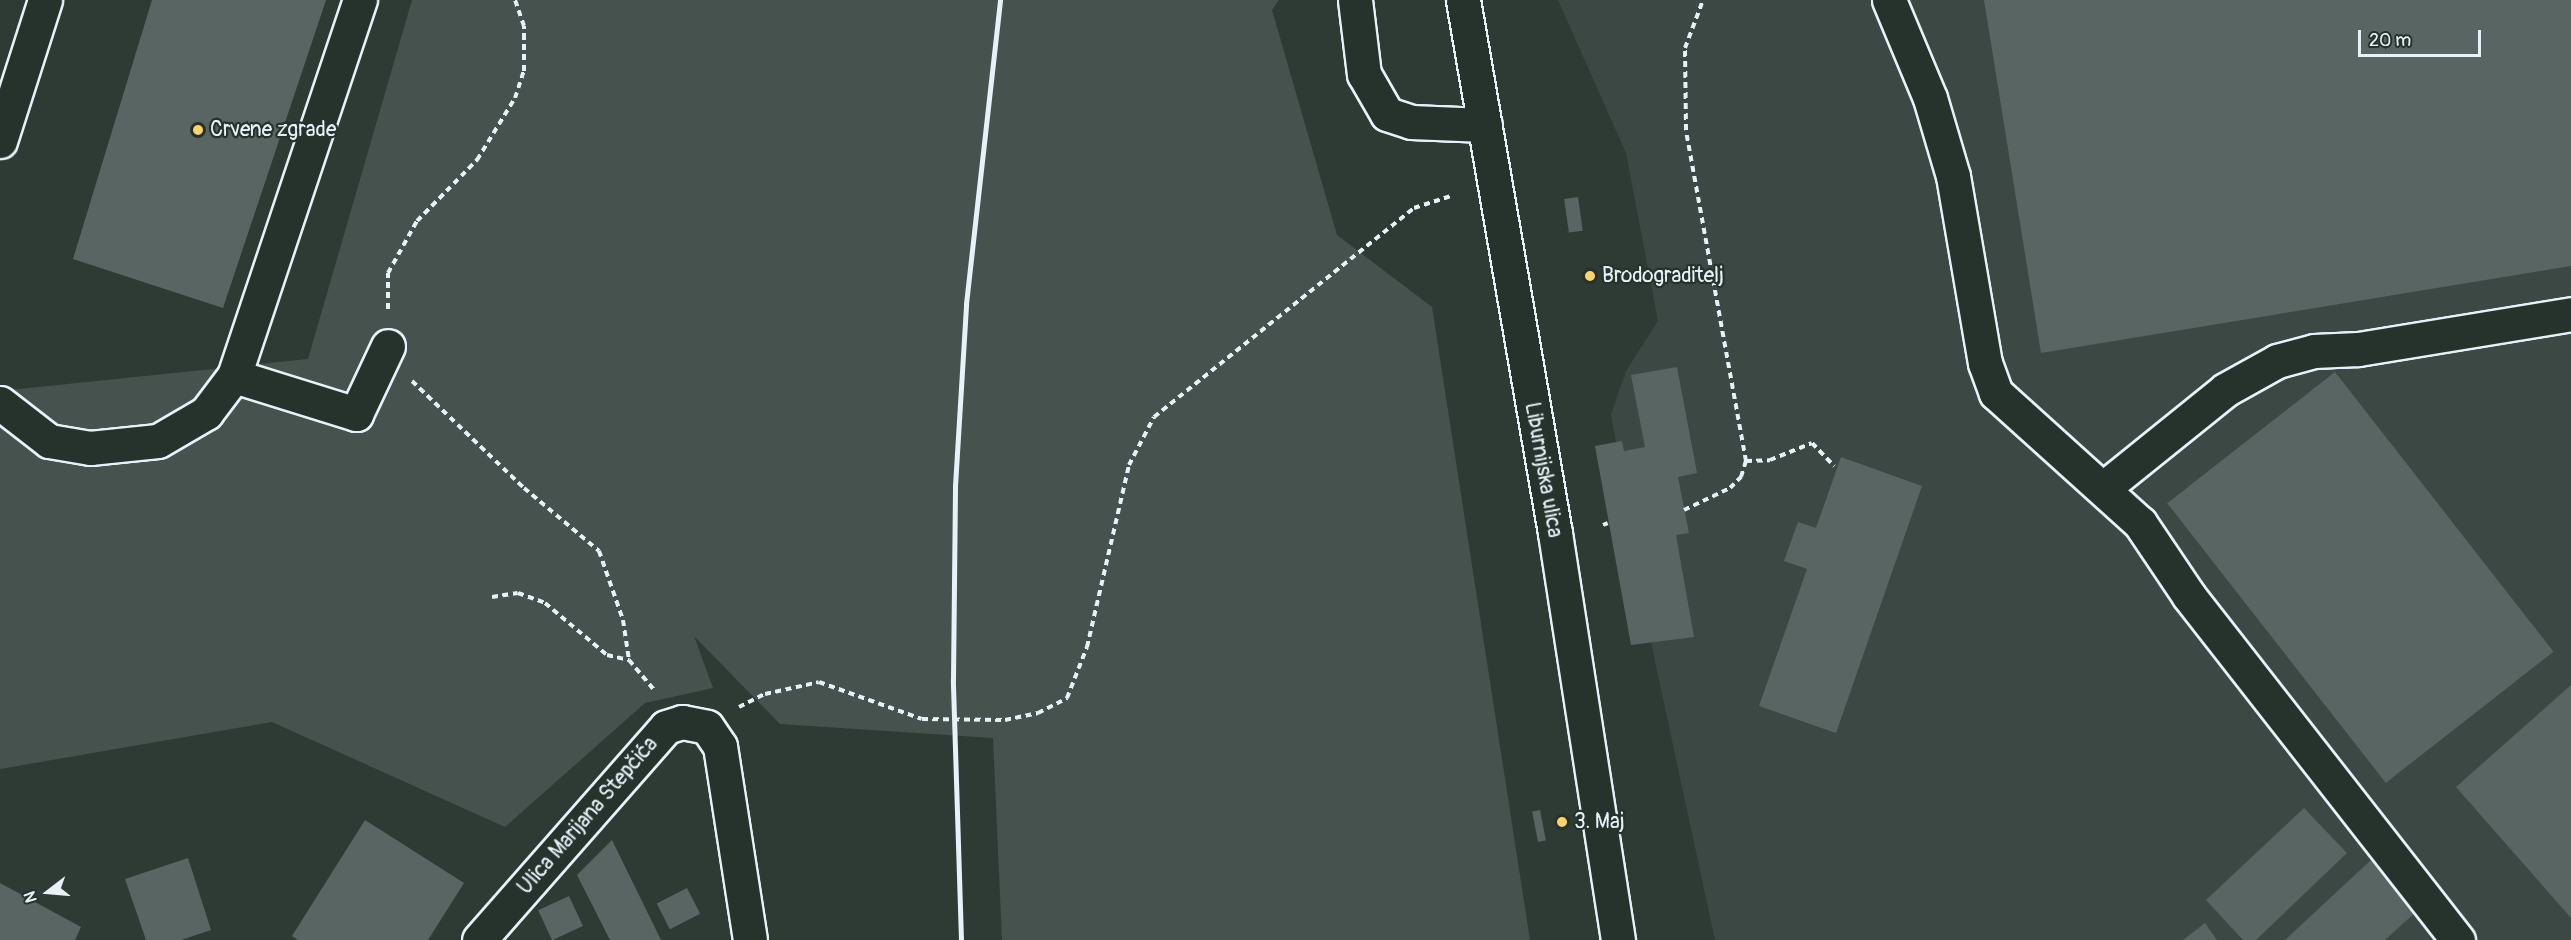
<!DOCTYPE html>
<html>
<head>
<meta charset="utf-8">
<style>
	body { margin:0 }
	#map { position:relative; width:2571px; height:940px; overflow:hidden; background:#2e3b35; font-family:Pangolin,sans-serif }
	div>[style] { position:absolute }
	[style*='--x'] { left:calc(var(--x)*1px); top:calc(var(--y)*1px); width:calc(var(--w)*1px); rotate:calc(var(--a)*1deg) }
	.built>* { inset:0; background:#3b4843 }
	.green>* { inset:0; background:#45524e }
	.building>* { inset:0; background:#596563; transform-origin:0 0 }
	.path>* { height:4px; margin-top:-2px; transform-origin:0; background:repeating-linear-gradient(90deg,#e8f1f8 0 6px,transparent 0 10.5px) }
	.roads { filter:drop-shadow(2px 0 #e8f1f8) drop-shadow(-2px 0 #e8f1f8) drop-shadow(0 2px #e8f1f8) drop-shadow(0 -2px #e8f1f8) }
	.minor>* { height:33px; margin:-16.5px; padding:0 16.5px; transform-origin:16.5px; border-radius:16.5px; background:#26332d }
	.major>* { height:33px; margin:-16.5px; padding:0 16.5px; transform-origin:16.5px; border-radius:16.5px; background:#26332d }
	.rail>* { height:4.5px; margin:-2.25px; padding:0 2.25px; transform-origin:2.25px; border-radius:2.25px; background:#e8f1f8 }
	.path-bridge>* { height:4px; margin-top:-2px; transform-origin:0; background:repeating-linear-gradient(90deg,#e8f1f8 0 6px,transparent 0 10.5px) }
	.dots>* { width:16px; height:16px; translate:-50% -50%; box-sizing:border-box; border:3px solid #26332d; border-radius:50% }
	span { translate:-50% -50%; white-space:nowrap; text-align:center; line-height:1.15; -webkit-text-stroke:4.5px #26332d; paint-order:stroke }
	.poi-label { font-size:21px; color:#e8f1f8 }
	.left { translate:0 -50%; text-align:left }
	.street-label { font-size:21px; color:#e8f1f8 }
	.north { position:absolute; left:18px; top:862px; width:60px; height:60px; -webkit-text-stroke:4px #26332d; paint-order:stroke; rotate:254deg; font-size:16px; font-weight:700; line-height:24px; text-align:center; color:#e8f1f8 }
	.north::after { content:''; display:block; margin:auto; width:21px; height:27px; background:#e8f1f8; clip-path:polygon(50% 0,100% 100%,50% 72%,0 100%) }
	.scale { position:absolute; left:2358px; top:30px; width:123px; height:27px; box-sizing:border-box; border:3px solid #e8f1f8; border-top:0; padding-left:8px; font-size:18px; line-height:21px; white-space:nowrap; color:#e8f1f8; -webkit-text-stroke:4px #26332d; paint-order:stroke }
</style>
</head>
<body>
<div id="map">
	<div class="built">
		<div style="clip-path:polygon(1558px 0,2571px 0,2571px 940px,1715px 940px,1654px 657px,1611px 414px,1626px 371px,1658px 321px,1626px 153px)"></div>
	</div>
	<div class="green">
		<div style="clip-path:polygon(412px 0,1279px 0,1272px 10px,1337px 235px,1432px 307px,1530px 940px,1002px 940px,993px 738px,780px 724px,694px 636px,713px 688px,645px 703px,505px 827px,272px 722px,0 769px,0 391px,308px 359px)"></div>
	</div>
	<div class="building">
		<div style="clip-path:polygon(152px 0,326px 0,223px 308px,73px 259px)"></div>
		<div style="clip-path:polygon(1984px 0,2571px 0,2571px 266px,2041px 353px)"></div>
		<div style="left:1578px;top:197px;width:34px;height:14px;rotate:82deg"></div>
		<div style="clip-path:polygon(1677px 367px,1697px 473px,1678px 477px,1689px 533px,1676px 535px,1694px 637px,1631px 645px,1595px 446px,1622px 441px,1624px 451px,1645px 447px,1631px 375px)"></div>
		<div style="left:2335px;top:372px;width:355px;height:213px;rotate:52deg"></div>
		<div style="clip-path:polygon(1841px 457px,1922px 486px,1836px 733px,1759px 706px,1807px 569px,1784px 561px,1798px 522px,1816px 528px)"></div>
		<div style="clip-path:polygon(2571px 685px,2571px 918px,2456px 787px)"></div>
		<div style="clip-path:polygon(2304px 808px,2347px 853px,2256px 940px,2243px 940px,2206px 900px)"></div>
		<div style="left:1540px;top:810px;width:31px;height:8px;rotate:79deg"></div>
		<div style="clip-path:polygon(365px 820px,464px 883px,428px 940px,298px 940px,292px 936px)"></div>
		<div style="clip-path:polygon(612px 840px,661px 940px,610px 940px,577px 875px)"></div>
		<div style="clip-path:polygon(188px 858px,211px 930px,181px 940px,146px 940px,125px 879px)"></div>
		<div style="clip-path:polygon(2371px 860px,2418px 910px,2385px 940px,2285px 940px)"></div>
		<div style="clip-path:polygon(0 883px,81px 927px,75px 940px,0 940px)"></div>
		<div style="left:687px;top:888px;width:29px;height:34px;rotate:63deg"></div>
		<div style="left:569px;top:896px;width:33px;height:34px;rotate:65deg"></div>
		<div style="clip-path:polygon(2205px 923px,2217px 940px,2183px 940px)"></div>
	</div>
	<div class="path">
		<div style="--x:388;--y:309;--w:36;--a:-90"></div>
		<div style="--x:388;--y:273;--w:60;--a:-60.9"></div>
		<div style="--x:417;--y:221;--w:86;--a:-45.5"></div>
		<div style="--x:477;--y:160;--w:73;--a:-58.5"></div>
		<div style="--x:515;--y:98;--w:28;--a:-72"></div>
		<div style="--x:524;--y:71;--w:45;--a:-90"></div>
		<div style="--x:524;--y:26;--w:28;--a:-109"></div>
		<div style="--x:412;--y:381;--w:155;--a:43.7"></div>
		<div style="--x:524;--y:488;--w:98;--a:40"></div>
		<div style="--x:599;--y:551;--w:73;--a:70.8"></div>
		<div style="--x:623;--y:620;--w:40;--a:81.5"></div>
		<div style="--x:629;--y:660;--w:39;--a:50"></div>
		<div style="--x:1746;--y:461;--w:24;--a:-2"></div>
		<div style="--x:1770;--y:460;--w:45;--a:-22"></div>
		<div style="--x:1812;--y:443;--w:32;--a:46"></div>
		<div style="--x:1684;--y:510;--w:51;--a:-25.6"></div>
		<div style="--x:1730;--y:488;--w:16;--a:-45"></div>
		<div style="--x:1741;--y:477;--w:17;--a:-73"></div>
		<div style="--x:1746;--y:461;--w:336;--a:-100.3"></div>
		<div style="--x:1686;--y:130;--w:82;--a:-90.7"></div>
		<div style="--x:1685;--y:48;--w:51;--a:-69.4"></div>
		<div style="--x:1603;--y:525;--w:5;--a:-22"></div>
		<div style="--x:492;--y:597;--w:26;--a:-9"></div>
		<div style="--x:518;--y:593;--w:29;--a:20"></div>
		<div style="--x:545;--y:603;--w:81;--a:40"></div>
		<div style="--x:607;--y:655;--w:23;--a:13"></div>
		<div style="--x:739;--y:707;--w:29;--a:-27"></div>
		<div style="--x:765;--y:694;--w:55;--a:-12.5"></div>
		<div style="--x:819;--y:682;--w:109;--a:19.8"></div>
		<div style="--x:1005;--y:720;--w:34;--a:-12"></div>
		<div style="--x:1038;--y:713;--w:33;--a:-27"></div>
		<div style="--x:1067;--y:698;--w:55;--a:-68.6"></div>
		<div style="--x:1087;--y:647;--w:187;--a:-77"></div>
		<div style="--x:1129;--y:465;--w:54;--a:-62.5"></div>
		<div style="--x:1154;--y:417;--w:334;--a:-38.8"></div>
		<div style="--x:1414;--y:208;--w:38;--a:-18"></div>
	</div>
	<div class="roads">
		<div class="minor">
			<div style="--x:1355;--y:0;--w:75;--a:83.1"></div>
			<div style="--x:1364;--y:74;--w:46;--a:60.1"></div>
			<div style="--x:1387;--y:114;--w:25;--a:18"></div>
			<div style="--x:1411;--y:122;--w:74;--a:2.3"></div>
			<div style="--x:1889;--y:0;--w:106;--a:67.3"></div>
			<div style="--x:1930;--y:98;--w:81;--a:73.6"></div>
			<div style="--x:1953;--y:176;--w:190;--a:80.3"></div>
			<div style="--x:1985;--y:363;--w:32;--a:70"></div>
			<div style="--x:1996;--y:393;--w:194;--a:42.1"></div>
			<div style="--x:2140;--y:523;--w:88;--a:56.1"></div>
			<div style="--x:2189;--y:596;--w:437;--a:52"></div>
			<div style="--x:0;--y:141;--w:148;--a:-72.3"></div>
			<div style="--x:234;--y:376;--w:128;--a:17.3"></div>
			<div style="--x:356;--y:414;--w:75;--a:-64.8"></div>
			<div style="--x:0;--y:403;--w:62;--a:37.8"></div>
			<div style="--x:49;--y:441;--w:42;--a:9.7"></div>
			<div style="--x:90;--y:448;--w:68;--a:-5.9"></div>
			<div style="--x:158;--y:441;--w:56;--a:-30.3"></div>
			<div style="--x:206;--y:413;--w:46;--a:-52.9"></div>
			<div style="--x:234;--y:376;--w:397;--a:-71.5"></div>
			<div style="--x:2105;--y:487;--w:154;--a:-38.9"></div>
			<div style="--x:2225;--y:390;--w:60;--a:-29.1"></div>
			<div style="--x:2277;--y:361;--w:38;--a:-15"></div>
			<div style="--x:2314;--y:351;--w:44;--a:-2.6"></div>
			<div style="--x:2358;--y:349;--w:216;--a:-9.3"></div>
			<div style="--x:479;--y:940;--w:283;--a:-48.7"></div>
			<div style="--x:666;--y:727;--w:17;--a:-17"></div>
			<div style="--x:682;--y:722;--w:25;--a:11"></div>
			<div style="--x:707;--y:727;--w:23;--a:56"></div>
			<div style="--x:720;--y:746;--w:196;--a:81.2"></div>
		</div>
		<div class="major">
			<div style="--x:1463;--y:0;--w:541;--a:80.21"></div>
			<div style="--x:1555;--y:533;--w:412;--a:81.2"></div>
		</div>
	</div>
	<div class="rail">
		<div style="--x:961;--y:940;--w:260;--a:-91.8"></div>
		<div style="--x:953;--y:680;--w:194;--a:-89.4"></div>
		<div style="--x:955;--y:486;--w:182;--a:-86.5"></div>
		<div style="--x:966;--y:304;--w:306;--a:-83.6"></div>
	</div>
	<div class="path-bridge">
		<div style="--x:922;--y:719;--w:83;--a:0.7"></div>
	</div>
	<div class="dots">
		<div style="left:198px;top:130px;background:#ffd166"></div>
		<div style="left:1590px;top:276px;background:#ffd166"></div>
		<div style="left:1562px;top:822px;background:#ffd166"></div>
	</div>
	<div class="poi-label">
		<span class="left" style="left:210px;top:130px">Crvene zgrade</span>
		<span class="left" style="left:1602px;top:276px">Brodograditelj</span>
		<span class="left" style="left:1574px;top:822px">3. Maj</span>
	</div>
	<div class="street-label">
		<span style="left:1543px;top:470px;rotate:80deg">Liburnijska ulica</span>
		<span style="left:588px;top:816px;rotate:-49deg">Ulica Marijana Stepčića</span>
	</div>
	<div class="north">N</div>
	<div class="scale">20 m</div>
</div>
</body>
</html>
